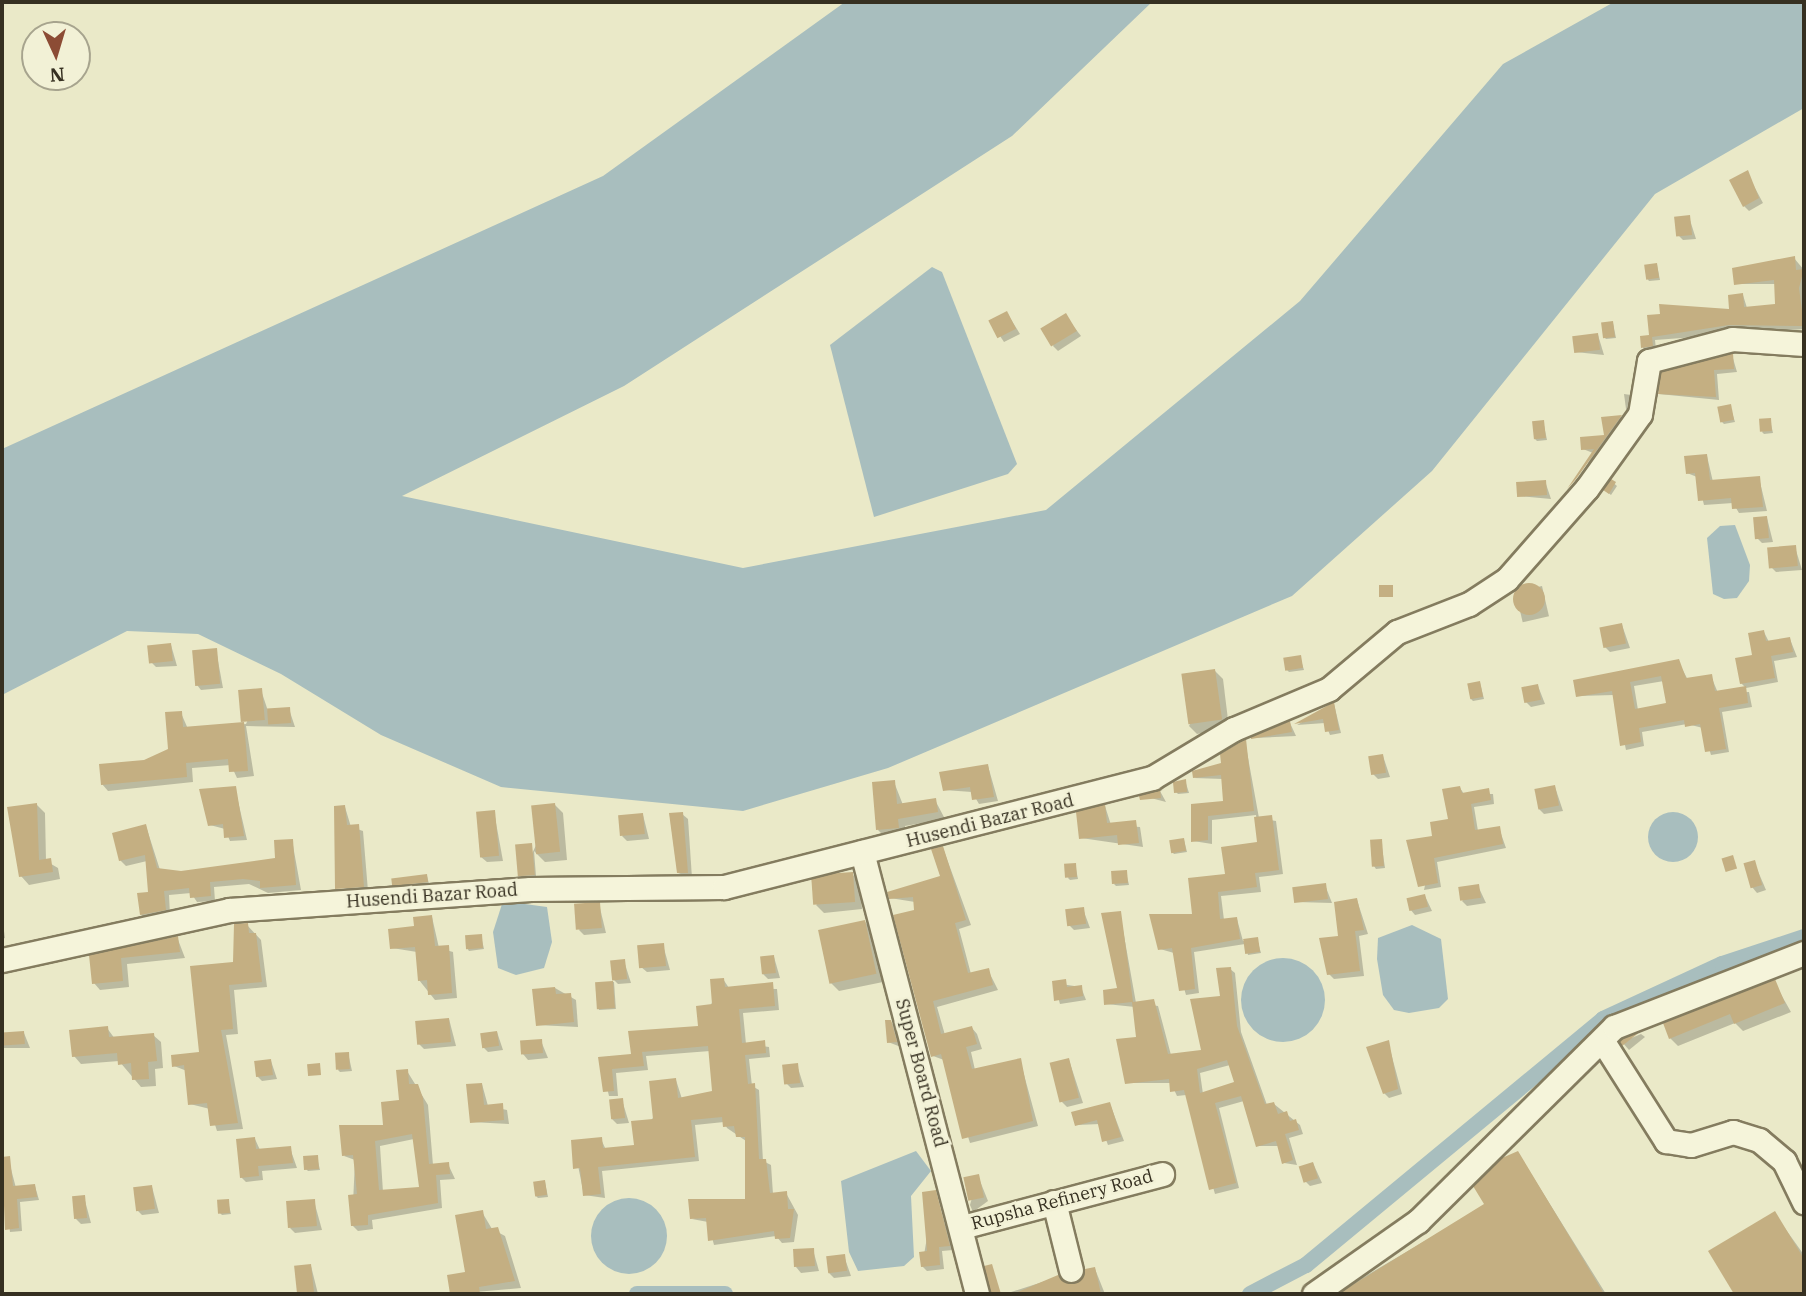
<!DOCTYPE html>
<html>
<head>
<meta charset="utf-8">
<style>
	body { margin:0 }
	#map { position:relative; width:1806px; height:1296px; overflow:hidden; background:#eae9c8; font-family:"IBM Plex Serif",serif }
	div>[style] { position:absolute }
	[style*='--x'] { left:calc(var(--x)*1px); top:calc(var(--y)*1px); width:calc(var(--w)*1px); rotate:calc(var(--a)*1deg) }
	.water>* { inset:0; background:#a8bebe }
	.round { border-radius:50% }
	.shadow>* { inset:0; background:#0003; transform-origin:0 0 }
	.canal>* { height:16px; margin:-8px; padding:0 8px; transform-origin:8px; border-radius:8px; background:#a8bebe }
	.building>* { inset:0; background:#c4af82; transform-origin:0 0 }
	.roads { filter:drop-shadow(2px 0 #847c5f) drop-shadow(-2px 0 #847c5f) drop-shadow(0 2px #847c5f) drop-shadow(0 -2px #847c5f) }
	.minor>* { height:23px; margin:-11.5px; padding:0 11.5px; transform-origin:11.5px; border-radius:11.5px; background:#f5f4da }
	span { translate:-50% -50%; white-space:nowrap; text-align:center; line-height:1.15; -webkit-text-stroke:5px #f2f1d6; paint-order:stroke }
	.street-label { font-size:18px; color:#363021 }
	.frame { position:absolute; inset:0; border:4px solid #363021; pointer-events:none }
	.north { position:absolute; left:21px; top:21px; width:70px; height:70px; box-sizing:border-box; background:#f2f1d6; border:2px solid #a7a48e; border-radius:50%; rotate:176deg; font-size:19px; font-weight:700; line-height:28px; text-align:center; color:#363021 }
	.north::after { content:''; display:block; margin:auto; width:24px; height:32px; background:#8c4c35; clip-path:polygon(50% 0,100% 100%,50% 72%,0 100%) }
</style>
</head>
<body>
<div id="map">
	<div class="water">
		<div style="clip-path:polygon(845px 2px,1152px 2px,1012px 136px,624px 386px,402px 496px,743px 568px,1046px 510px,1300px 301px,1503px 64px,1614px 2px,1804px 2px,1804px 108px,1655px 194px,1432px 471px,1292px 596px,888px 768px,743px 811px,501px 787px,381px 735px,281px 674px,198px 634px,127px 631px,2px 695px,2px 449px,603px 176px)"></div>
		<div style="clip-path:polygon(932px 267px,942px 272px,1017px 464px,1008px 474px,874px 517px,830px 345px)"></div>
		<div style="clip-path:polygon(1735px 525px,1750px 565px,1749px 581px,1737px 598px,1724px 599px,1713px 594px,1707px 538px,1720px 526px)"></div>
		<div class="round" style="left:1648px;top:812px;width:50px;height:50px"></div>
		<div style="clip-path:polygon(503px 901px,547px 907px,552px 942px,544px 968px,516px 975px,498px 968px,493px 932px)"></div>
		<div style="clip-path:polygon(1412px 925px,1441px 939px,1448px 999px,1439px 1008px,1409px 1013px,1394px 1010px,1383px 995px,1377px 959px,1378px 938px)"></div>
		<div class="round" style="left:1241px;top:958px;width:84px;height:84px"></div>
		<div style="clip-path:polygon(916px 1151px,931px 1171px,911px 1196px,914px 1257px,904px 1266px,858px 1271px,849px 1252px,841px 1181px)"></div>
		<div class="round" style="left:591px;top:1198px;width:76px;height:76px"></div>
	</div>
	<div class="shadow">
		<div style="clip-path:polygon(1747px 173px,1763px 203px,1749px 211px,1744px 206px)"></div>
		<div style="clip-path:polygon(1689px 217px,1696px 239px,1683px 240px,1678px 235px)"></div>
		<div style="clip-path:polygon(1794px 258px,1804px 270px,1804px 329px,1655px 340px,1656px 349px,1643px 348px,1642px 338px,1731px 310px,1743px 295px,1747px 308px,1777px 306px,1776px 284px,1735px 284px)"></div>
		<div style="clip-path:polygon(1657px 265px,1660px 280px,1649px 281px,1647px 278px)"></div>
		<div style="clip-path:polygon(1007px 313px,1020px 334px,1004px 342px,990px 321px)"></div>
		<div style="clip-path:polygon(1065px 315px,1081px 336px,1058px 351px,1053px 346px)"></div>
		<div style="clip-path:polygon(1613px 323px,1616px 338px,1606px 339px,1604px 337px)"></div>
		<div style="clip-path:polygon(1598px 335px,1604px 355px,1575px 352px)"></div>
		<div style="clip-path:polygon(1732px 355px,1737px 372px,1717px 374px,1719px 400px,1659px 394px)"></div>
		<div style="clip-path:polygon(1624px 394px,1631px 395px,1628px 411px,1626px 409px)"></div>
		<div style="clip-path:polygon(1730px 406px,1735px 422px,1724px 424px,1722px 422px)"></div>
		<div style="clip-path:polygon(1621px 417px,1625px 421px,1573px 492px,1593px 453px,1583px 449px,1606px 436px,1603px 419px)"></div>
		<div style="clip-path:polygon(1770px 420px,1773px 433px,1764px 434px,1762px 432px)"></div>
		<div style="clip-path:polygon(1543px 421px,1547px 440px,1537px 441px,1535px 439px)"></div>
		<div style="clip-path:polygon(1707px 456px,1713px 482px,1759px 478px,1767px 511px,1739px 513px,1733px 503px,1704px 505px,1697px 477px,1687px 473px)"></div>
		<div style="clip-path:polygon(1545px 481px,1551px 499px,1519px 496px)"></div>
		<div style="clip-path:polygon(1611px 481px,1617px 486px,1611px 495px,1607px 492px)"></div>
		<div style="clip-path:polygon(1767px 518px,1773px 542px,1762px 543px,1757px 538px)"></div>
		<div style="clip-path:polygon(1795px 547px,1802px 570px,1776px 572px,1771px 567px)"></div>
		<div style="left:1542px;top:586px;width:31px;height:27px;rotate:77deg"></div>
		<div style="clip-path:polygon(1622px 625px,1630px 648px,1610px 652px,1605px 647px)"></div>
		<div style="clip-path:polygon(1764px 632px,1769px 642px,1790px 639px,1797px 657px,1774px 661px,1778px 682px,1746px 688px,1741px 683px)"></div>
		<div style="clip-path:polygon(171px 645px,177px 666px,156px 667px,151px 662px)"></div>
		<div style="clip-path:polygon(216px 650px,223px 688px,201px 690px,197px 685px)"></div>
		<div style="clip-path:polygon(1300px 657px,1304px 670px,1289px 672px,1287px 670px)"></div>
		<div style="clip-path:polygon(evenodd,1678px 661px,1688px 680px,1711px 676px,1718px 693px,1749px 692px,1752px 707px,1722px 712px,1729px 752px,1711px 755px,1703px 728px,1687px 724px,1642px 732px,1644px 746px,1626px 750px,1614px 695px,1578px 696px,1678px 661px,1664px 681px,1668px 705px,1638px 710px,1634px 686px,1664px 681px)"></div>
		<div style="clip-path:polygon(1215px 671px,1223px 679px,1229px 728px,1197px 734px,1189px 726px)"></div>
		<div style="clip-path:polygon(1480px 683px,1484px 699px,1473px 701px,1471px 699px)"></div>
		<div style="clip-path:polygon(1538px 686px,1545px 704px,1531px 707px,1526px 702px)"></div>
		<div style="clip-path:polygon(261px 690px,268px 711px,289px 709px,295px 727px,246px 726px,254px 776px,237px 778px,231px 765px,192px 768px,193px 782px,108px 791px,102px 784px,170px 750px,181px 713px,188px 729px,246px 724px)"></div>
		<div style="clip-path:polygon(1334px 704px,1341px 733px,1330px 735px,1325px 723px,1297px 725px)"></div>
		<div style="clip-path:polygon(1290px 723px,1296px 736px,1254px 738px)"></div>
		<div style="clip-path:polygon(1245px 741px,1259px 818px,1276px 821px,1283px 874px,1259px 877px,1261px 892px,1221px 896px,1224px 920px,1237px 919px,1243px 941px,1257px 939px,1261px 953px,1248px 955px,1245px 944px,1194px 952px,1199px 993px,1186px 995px,1174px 953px,1160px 949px,1259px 844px,1256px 815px,1212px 820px,1212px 844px,1193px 841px,1193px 806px,1225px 802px,1223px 779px,1194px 778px,1223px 765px)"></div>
		<div style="clip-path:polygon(1383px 756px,1390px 777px,1378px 779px,1373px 774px)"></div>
		<div style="clip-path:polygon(988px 766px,998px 801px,979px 804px,972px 792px,944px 790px)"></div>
		<div style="clip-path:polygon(1185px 780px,1189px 793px,1178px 794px,1176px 792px)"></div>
		<div style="clip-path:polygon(894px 782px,903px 805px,935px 800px,945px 819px,905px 826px,905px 835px,885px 837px,878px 830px)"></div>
		<div style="clip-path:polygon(1555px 787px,1563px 811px,1544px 814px,1539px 809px)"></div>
		<div style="clip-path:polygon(235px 788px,247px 840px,230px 841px,225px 829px,210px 825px)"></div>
		<div style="clip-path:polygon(1460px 788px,1464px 794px,1493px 794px,1494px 804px,1474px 807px,1478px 831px,1499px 828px,1506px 848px,1437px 862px,1441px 887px,1424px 890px,1435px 837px,1450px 821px)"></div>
		<div style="clip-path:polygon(1160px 791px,1166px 802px,1143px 796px)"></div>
		<div style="clip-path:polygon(37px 805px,45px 813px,46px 861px,58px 868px,60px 879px,29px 885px,21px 876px)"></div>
		<div style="clip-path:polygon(555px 805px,563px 813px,567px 860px,545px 862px,534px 851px,536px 876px,521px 877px)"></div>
		<div style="clip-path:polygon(1105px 806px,1111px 825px,1140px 827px,1143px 847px,1081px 838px)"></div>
		<div style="clip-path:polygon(345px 807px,351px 827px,363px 831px,368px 891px,337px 888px)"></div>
		<div style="clip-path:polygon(494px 812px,503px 861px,487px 862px,481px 857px)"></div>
		<div style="clip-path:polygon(682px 814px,688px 819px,692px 878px,678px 873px)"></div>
		<div style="clip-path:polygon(643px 815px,649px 839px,627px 841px,622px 836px)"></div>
		<div style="clip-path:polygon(146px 826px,160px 870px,181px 873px,277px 859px,292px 840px,301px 890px,268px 893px,249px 884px,214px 887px,215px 901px,197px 902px,191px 893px,169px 895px,170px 915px,147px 920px,141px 915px,150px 893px,147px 861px,126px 866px,120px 860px)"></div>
		<div style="clip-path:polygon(1184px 840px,1187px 852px,1174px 854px,1172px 852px)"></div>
		<div style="clip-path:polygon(1381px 841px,1385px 868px,1376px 869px,1374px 866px)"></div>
		<div style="clip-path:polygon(943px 848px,971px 925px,959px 929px,971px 974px,988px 970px,998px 990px,937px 1007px,945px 1035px,972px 1028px,977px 1034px,982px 1049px,971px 1052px,975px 1070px,1020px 1060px,1038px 1126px,970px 1143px,944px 1060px,933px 1056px,915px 902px,890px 898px,942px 878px)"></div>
		<div style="clip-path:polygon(1754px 862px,1766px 890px,1757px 893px,1752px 887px)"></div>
		<div style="clip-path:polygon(1075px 864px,1078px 879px,1070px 880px,1068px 878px)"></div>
		<div style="clip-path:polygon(1126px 872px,1129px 885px,1116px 886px,1114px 884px)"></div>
		<div style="clip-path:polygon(852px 874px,860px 882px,862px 909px,824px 913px,816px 905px)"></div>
		<div style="clip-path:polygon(427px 876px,429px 884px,394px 884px)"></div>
		<div style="clip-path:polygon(1325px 885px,1332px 903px,1296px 902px)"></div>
		<div style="clip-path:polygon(1478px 886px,1486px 903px,1467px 906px,1462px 901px)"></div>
		<div style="clip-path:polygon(1425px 896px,1432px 911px,1415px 915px,1410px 909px)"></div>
		<div style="clip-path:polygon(1357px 900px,1368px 934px,1359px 936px,1364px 976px,1334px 979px,1329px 974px)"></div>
		<div style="clip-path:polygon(599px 904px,606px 933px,584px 935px,579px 930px)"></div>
		<div style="clip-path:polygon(1083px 909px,1090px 928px,1074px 930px,1069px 925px)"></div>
		<div style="clip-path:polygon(evenodd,1120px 913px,1136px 1003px,1158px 1006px,1171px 1055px,1204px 1052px,1230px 969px,1235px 973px,1241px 1032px,1267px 1105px,1274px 1104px,1300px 1125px,1303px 1134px,1289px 1138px,1297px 1165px,1284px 1163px,1279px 1146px,1257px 1146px,1244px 1101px,1219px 1108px,1239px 1188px,1215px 1194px,1186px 1095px,1177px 1096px,1171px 1083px,1126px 1083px,1138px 1038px,1135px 1007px,1106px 1004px,1119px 990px,1120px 913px,1230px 1065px,1236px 1084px,1203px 1094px,1200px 1073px,1230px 1065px)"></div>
		<div style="clip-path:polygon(2px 917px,5px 938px,2px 939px)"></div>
		<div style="clip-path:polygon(432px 917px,439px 948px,453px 952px,457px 998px,435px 1000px,419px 980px,417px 952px,392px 948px)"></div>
		<div style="clip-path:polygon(865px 922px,873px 930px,883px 982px,839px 991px,831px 983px)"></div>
		<div style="clip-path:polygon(247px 925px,261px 940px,267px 987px,234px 990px,238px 1034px,226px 1035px,243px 1129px,217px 1131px,210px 1109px,190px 1104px,187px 1071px,174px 1066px,200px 1054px)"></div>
		<div style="clip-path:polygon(481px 936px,484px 949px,469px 951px,467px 948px)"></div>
		<div style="clip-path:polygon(177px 937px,185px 958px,127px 964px,129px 987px,100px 990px,94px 983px,91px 956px)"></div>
		<div style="clip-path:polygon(663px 945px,670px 970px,647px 972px,641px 967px)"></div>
		<div style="clip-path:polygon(774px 957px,780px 978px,768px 979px,763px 974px)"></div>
		<div style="clip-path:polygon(624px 961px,631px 983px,618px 984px,613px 979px)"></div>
		<div style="clip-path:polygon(723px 979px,729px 988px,777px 989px,779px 1010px,743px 1013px,746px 1044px,769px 1047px,770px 1057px,749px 1059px,752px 1086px,759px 1090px,763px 1161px,771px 1165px,773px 1194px,786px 1193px,798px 1215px,794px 1242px,782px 1243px,776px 1236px,714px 1245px,708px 1222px,692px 1219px,747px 1201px,746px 1141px,727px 1128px,743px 1127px,727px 1128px,724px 1122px,695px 1125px,699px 1161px,602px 1171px,605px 1198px,584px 1195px,573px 1141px,601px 1139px,606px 1150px,635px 1147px,676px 1080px,682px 1099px,713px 1092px,710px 1051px,646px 1056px,648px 1070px,616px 1073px,618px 1096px,609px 1096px,600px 1059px,632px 1056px,700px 1028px)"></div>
		<div style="left:614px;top:982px;width:27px;height:17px;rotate:86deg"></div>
		<div style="clip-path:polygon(1774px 982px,1791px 1012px,1743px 1031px,1735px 1023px,1678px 1046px,1670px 1038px)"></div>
		<div style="clip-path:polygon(1054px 983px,1081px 987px,1086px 1000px,1060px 1004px)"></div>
		<div style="clip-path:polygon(555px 988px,576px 1000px,578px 1027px,537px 1025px)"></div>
		<div style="clip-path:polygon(449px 1019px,456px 1046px,424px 1049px,419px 1044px)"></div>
		<div style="clip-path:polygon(890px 1021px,896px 1027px,901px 1047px,888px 1042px)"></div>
		<div style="clip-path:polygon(107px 1028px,115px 1039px,153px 1035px,161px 1042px,163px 1068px,155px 1069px,156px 1086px,141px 1087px,119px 1061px,81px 1064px,74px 1056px)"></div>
		<div style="clip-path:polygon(497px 1032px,503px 1050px,488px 1052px,483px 1047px)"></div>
		<div style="clip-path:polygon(24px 1033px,30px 1048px,2px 1048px,2px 1035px)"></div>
		<div style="clip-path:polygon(1641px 1034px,1645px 1037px,1629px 1050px,1622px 1042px)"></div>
		<div style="clip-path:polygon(541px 1041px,548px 1058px,528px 1060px,523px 1054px)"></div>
		<div style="clip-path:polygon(1388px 1042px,1402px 1094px,1389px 1098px,1384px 1093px)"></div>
		<div style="clip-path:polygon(348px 1053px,352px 1071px,340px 1072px,338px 1070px)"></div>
		<div style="clip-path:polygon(1069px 1060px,1083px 1103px,1067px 1107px,1062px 1102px)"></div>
		<div style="clip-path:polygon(271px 1061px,277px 1079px,262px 1081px,257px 1076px)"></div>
		<div style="clip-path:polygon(797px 1065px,804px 1087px,791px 1088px,786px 1083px)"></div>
		<div style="clip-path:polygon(evenodd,407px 1071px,428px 1105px,433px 1165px,448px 1164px,455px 1179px,440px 1180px,442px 1208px,372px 1220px,373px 1229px,358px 1231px,352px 1225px,355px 1160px,344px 1156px,385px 1127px,401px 1102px,407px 1071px,414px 1139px,421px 1188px,383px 1192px,380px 1146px,414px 1139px)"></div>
		<div style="clip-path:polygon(482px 1084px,488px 1106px,507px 1110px,509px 1124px,471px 1122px)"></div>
		<div style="clip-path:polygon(622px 1100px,629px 1123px,617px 1124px,612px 1119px)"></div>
		<div style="clip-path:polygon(1110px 1104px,1124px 1141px,1108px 1145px,1100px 1124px,1077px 1125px)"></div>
		<div style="clip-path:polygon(255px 1139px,260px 1150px,290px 1148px,297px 1168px,262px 1171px,263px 1180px,246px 1182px,241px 1177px)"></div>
		<div style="clip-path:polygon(1518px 1153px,1606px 1294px,1335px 1294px,1486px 1205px)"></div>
		<div style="clip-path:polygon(317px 1157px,320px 1170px,308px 1171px,306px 1169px)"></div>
		<div style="clip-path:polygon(1313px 1163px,1322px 1183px,1310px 1186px,1305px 1181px)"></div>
		<div style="clip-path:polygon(11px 1169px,16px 1188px,35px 1186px,39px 1200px,20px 1202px,22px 1231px,10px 1232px,2px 1170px)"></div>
		<div style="clip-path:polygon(978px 1176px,988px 1201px,973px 1212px,970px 1205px)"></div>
		<div style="clip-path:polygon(545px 1182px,548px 1197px,538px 1198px,536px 1196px)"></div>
		<div style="clip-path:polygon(152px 1187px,159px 1213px,142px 1215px,137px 1210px)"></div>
		<div style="clip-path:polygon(935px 1192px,953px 1250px,942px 1251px,944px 1269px,927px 1271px,922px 1266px)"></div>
		<div style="clip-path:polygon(84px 1197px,91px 1223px,81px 1224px,76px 1219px)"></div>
		<div style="clip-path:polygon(228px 1201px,231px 1214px,222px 1215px,220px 1213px)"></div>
		<div style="clip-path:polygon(314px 1201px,322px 1230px,295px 1233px,290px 1228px)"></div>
		<div style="clip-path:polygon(482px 1212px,492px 1229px,505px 1236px,521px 1288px,452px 1294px,449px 1277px,467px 1273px)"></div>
		<div style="clip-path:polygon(1774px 1213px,1804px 1255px,1804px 1294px,1736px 1294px,1710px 1251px)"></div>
		<div style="clip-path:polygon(813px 1250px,819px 1271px,801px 1273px,796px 1267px)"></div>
		<div style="clip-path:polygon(844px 1256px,851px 1276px,834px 1278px,829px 1273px)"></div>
		<div style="clip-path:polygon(311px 1266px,318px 1294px,299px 1294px,296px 1267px)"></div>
		<div style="clip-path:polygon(1095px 1269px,1105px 1294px,1005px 1294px,1058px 1277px,1076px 1286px)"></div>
	</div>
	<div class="canal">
		<div style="--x:637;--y:1294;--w:88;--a:0"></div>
		<div style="--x:1250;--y:1294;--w:63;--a:-27.4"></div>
		<div style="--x:1306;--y:1265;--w:386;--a:-39.6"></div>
		<div style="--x:1603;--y:1019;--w:131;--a:-24.8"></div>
		<div style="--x:1722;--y:964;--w:86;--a:-18.2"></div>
	</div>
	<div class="building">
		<div style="clip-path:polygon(1748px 170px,1759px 198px,1743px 207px,1729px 180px)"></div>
		<div style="left:1690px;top:215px;width:20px;height:16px;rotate:84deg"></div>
		<div style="clip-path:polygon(1795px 256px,1796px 270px,1804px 269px,1799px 288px,1804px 326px,1729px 325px,1652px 337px,1653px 346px,1641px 348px,1640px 336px,1649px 335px,1647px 315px,1660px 314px,1659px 304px,1729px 309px,1728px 295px,1743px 293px,1744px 307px,1775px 304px,1774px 280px,1734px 285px,1732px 268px)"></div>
		<div style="left:1657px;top:263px;width:15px;height:13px;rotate:82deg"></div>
		<div style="left:1007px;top:311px;width:20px;height:21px;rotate:63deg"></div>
		<div style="left:1066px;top:313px;width:21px;height:30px;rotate:59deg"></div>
		<div style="left:1613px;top:321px;width:16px;height:12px;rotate:83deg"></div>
		<div style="left:1598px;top:333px;width:17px;height:26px;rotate:83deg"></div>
		<div style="clip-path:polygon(1733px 353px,1734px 369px,1714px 370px,1716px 397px,1658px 394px,1661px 372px)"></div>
		<div style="left:1731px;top:404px;width:16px;height:14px;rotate:79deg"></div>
		<div style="clip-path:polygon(1622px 415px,1576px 479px,1567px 489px,1594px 449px,1581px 450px,1580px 437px,1604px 435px,1601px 417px)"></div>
		<div style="left:1771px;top:418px;width:13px;height:12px;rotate:86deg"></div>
		<div style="left:1544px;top:420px;width:18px;height:12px;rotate:84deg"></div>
		<div style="clip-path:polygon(1707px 454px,1710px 480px,1760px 476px,1763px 507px,1732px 509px,1731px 498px,1698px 501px,1695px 473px,1686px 474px,1684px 456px)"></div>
		<div style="clip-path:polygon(1611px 479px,1616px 482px,1609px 494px,1603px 490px)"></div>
		<div style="left:1546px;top:480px;width:15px;height:30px;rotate:86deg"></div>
		<div style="left:1767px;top:516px;width:22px;height:14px;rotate:85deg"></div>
		<div style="left:1796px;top:545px;width:21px;height:29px;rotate:85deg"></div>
		<div class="round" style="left:1513px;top:583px;width:32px;height:32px"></div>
		<div style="left:1393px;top:585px;width:12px;height:14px;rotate:90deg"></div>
		<div style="left:1622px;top:623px;width:21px;height:23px;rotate:79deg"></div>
		<div style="clip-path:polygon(1764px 630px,1766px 641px,1790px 637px,1793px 652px,1771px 656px,1775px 678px,1740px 684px,1735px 658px,1752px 655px,1748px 633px)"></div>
		<div style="left:171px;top:643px;width:18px;height:24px;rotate:84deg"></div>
		<div style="left:217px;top:648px;width:36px;height:25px;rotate:85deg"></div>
		<div style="left:1301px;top:655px;width:13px;height:18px;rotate:81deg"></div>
		<div style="clip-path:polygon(evenodd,1679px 659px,1686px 678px,1712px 674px,1715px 691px,1746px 686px,1748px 703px,1719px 708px,1726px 749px,1705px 752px,1700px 724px,1685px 727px,1684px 720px,1639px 728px,1641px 742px,1620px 746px,1612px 691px,1576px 697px,1573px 680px,1679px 659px,1661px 676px,1666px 703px,1635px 709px,1630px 682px,1661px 676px)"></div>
		<div style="left:1215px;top:669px;width:51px;height:34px;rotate:82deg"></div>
		<div style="left:1480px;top:681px;width:16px;height:13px;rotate:79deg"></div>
		<div style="left:1538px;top:684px;width:16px;height:17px;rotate:79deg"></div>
		<div style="left:262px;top:688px;width:32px;height:24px;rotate:85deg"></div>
		<div style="clip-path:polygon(1334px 702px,1339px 730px,1325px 732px,1323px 719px,1294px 724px)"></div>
		<div style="left:290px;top:707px;width:16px;height:23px;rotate:86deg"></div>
		<div style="clip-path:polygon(182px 711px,183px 727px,244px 722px,248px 771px,229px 772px,228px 759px,186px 763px,187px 777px,101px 785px,99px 764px,144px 760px,168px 749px,165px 712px)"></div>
		<div style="clip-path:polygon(1290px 721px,1292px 732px,1251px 739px,1251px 737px)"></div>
		<div style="clip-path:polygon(1246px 739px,1254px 811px,1208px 816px,1208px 840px,1191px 842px,1191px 804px,1223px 801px,1221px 775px,1193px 778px,1192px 771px,1221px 763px,1220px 754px)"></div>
		<div style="left:1383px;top:754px;width:19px;height:15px;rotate:81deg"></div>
		<div style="clip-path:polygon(988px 764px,994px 797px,972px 800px,970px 787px,943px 791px,939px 772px)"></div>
		<div style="clip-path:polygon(1186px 779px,1187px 792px,1174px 793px,1173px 782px)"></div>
		<div style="clip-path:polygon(895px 780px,897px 804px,936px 798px,938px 812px,898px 819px,899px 828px,876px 830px,872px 782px)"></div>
		<div style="left:1555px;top:785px;width:21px;height:21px;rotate:79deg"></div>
		<div style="clip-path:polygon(236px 786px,244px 836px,224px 838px,223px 824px,208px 826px,199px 789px)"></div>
		<div style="clip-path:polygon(1460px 786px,1462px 793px,1489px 788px,1491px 800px,1471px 804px,1475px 830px,1500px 826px,1503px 844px,1434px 858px,1438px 883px,1418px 887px,1406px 840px,1432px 836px,1430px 822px,1448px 819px,1442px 789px)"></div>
		<div style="clip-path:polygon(1160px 789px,1161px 798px,1140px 800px,1139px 796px)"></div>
		<div style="clip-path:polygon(37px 803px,39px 860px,51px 858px,53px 872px,19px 877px,7px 807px)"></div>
		<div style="left:555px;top:803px;width:49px;height:24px;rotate:84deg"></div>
		<div style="clip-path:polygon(1105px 804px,1107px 823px,1136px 820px,1139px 843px,1118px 845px,1117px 835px,1079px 839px,1076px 812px)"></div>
		<div style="clip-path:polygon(345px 805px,347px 825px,359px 824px,364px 887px,335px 889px,334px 806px)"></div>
		<div style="left:495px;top:810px;width:46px;height:19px;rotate:85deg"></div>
		<div style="clip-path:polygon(683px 812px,688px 873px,677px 873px,669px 813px)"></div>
		<div style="left:643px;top:813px;width:21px;height:25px;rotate:85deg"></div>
		<div style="clip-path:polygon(1272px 815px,1279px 870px,1255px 873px,1257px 887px,1218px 892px,1220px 919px,1237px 917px,1240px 939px,1191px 948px,1195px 989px,1179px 991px,1172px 948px,1158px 950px,1149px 914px,1192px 914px,1188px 878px,1225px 874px,1221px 847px,1257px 842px,1254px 817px)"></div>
		<div style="clip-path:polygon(146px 824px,157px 868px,181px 871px,275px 858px,274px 840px,293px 839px,296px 885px,260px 888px,260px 881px,243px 879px,210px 882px,211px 896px,190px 898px,189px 888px,164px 891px,166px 910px,140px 915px,137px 893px,148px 892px,145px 855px,119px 861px,112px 833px)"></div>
		<div style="left:1184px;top:838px;width:13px;height:15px;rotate:81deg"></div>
		<div style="left:1382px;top:839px;width:27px;height:12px;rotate:86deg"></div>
		<div style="left:532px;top:843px;width:32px;height:17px;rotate:85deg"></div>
		<div style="clip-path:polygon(943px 846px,966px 920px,955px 923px,968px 973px,989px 968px,993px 985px,933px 1001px,941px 1034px,972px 1026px,977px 1044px,966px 1047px,972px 1069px,1021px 1058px,1033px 1121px,962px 1139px,941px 1054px,931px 1057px,893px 915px,914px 910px,913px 897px,889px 899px,887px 892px,940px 876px,931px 849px)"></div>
		<div style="left:1733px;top:855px;width:14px;height:12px;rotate:73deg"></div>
		<div style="left:1755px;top:860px;width:26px;height:12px;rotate:74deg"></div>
		<div style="left:1076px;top:863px;width:14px;height:12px;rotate:86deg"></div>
		<div style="left:1127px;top:870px;width:13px;height:16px;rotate:86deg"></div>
		<div style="left:853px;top:872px;width:30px;height:42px;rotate:86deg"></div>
		<div style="left:427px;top:874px;width:8px;height:36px;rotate:83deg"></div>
		<div style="left:1326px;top:883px;width:16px;height:34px;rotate:83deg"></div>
		<div style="left:1479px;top:884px;width:14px;height:21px;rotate:82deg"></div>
		<div style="left:1425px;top:894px;width:13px;height:19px;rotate:77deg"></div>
		<div style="clip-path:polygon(1357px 898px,1364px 930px,1355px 931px,1360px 971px,1327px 975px,1319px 938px,1338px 936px,1334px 902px)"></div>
		<div style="left:600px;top:902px;width:26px;height:26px;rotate:86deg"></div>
		<div style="left:1084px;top:907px;width:17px;height:19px;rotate:83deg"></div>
		<div style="clip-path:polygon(evenodd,1121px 911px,1133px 1002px,1154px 999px,1168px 1054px,1201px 1050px,1190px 999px,1220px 996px,1216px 968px,1231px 967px,1237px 1026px,1265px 1104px,1274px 1102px,1278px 1114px,1287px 1111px,1290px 1121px,1296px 1119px,1299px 1130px,1285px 1134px,1293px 1160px,1282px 1164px,1276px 1141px,1256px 1147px,1241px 1096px,1215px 1103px,1236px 1183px,1209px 1190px,1184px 1090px,1170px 1092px,1169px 1079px,1125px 1084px,1116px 1039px,1136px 1037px,1132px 1002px,1104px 1005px,1103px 990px,1117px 988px,1101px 913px,1121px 911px,1227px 1060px,1234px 1082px,1200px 1093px,1197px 1069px,1227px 1060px)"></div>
		<div style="clip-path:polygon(432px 915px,435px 946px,449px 945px,452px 993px,428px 995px,427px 980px,418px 981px,415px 947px,390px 949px,388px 929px,414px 926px,413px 917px)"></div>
		<div style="left:865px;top:920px;width:55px;height:48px;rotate:78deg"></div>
		<div style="clip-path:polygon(248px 923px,249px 933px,256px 933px,262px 982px,229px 985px,233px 1029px,221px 1030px,238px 1123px,210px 1126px,207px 1103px,188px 1105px,184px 1065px,172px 1067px,171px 1055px,199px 1052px,190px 966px,233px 962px,234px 924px)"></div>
		<div style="left:482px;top:934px;width:14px;height:17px;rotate:86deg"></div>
		<div style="clip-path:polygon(178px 936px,180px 952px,121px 958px,123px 981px,92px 984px,89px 955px)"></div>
		<div style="left:1258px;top:937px;width:15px;height:15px;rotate:82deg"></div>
		<div style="left:664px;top:943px;width:23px;height:27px;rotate:85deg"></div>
		<div style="left:774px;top:955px;width:18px;height:14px;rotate:84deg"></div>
		<div style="left:625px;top:959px;width:20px;height:15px;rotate:84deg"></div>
		<div style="clip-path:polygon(724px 978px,725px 987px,773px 982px,775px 1006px,739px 1009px,742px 1043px,765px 1040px,766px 1053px,745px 1055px,748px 1084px,755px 1083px,759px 1159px,766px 1159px,770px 1193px,787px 1191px,788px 1209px,794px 1209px,790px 1238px,775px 1239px,774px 1231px,708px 1241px,706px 1218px,690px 1219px,688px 1199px,745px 1199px,745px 1137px,736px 1137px,734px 1126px,723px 1127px,722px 1117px,691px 1120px,695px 1157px,598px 1167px,601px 1194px,583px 1196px,580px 1168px,573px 1169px,571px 1140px,602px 1137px,603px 1148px,634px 1145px,631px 1121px,653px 1119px,649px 1081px,676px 1078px,678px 1098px,712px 1091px,708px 1046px,642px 1052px,644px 1066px,612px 1069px,614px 1091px,603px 1092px,598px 1057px,631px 1054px,628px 1031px,698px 1026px,696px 1006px,712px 1004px,710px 979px)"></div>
		<div style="clip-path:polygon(1066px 979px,1067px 987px,1082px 985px,1083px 996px,1054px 1001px,1052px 981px)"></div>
		<div style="clip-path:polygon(1775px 979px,1785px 1003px,1734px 1024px,1730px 1014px,1669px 1039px,1663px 1023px)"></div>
		<div style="left:613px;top:981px;width:27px;height:18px;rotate:86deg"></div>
		<div style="clip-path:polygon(555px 987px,556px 994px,571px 993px,574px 1022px,536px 1026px,532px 989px)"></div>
		<div style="left:449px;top:1018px;width:24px;height:34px;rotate:85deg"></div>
		<div style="clip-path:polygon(885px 1020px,891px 1020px,897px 1042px,887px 1043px)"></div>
		<div style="clip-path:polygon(108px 1026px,109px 1037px,154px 1033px,157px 1061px,148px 1062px,149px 1079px,132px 1080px,131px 1063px,118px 1065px,117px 1053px,72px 1057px,69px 1030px)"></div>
		<div style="left:24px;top:1031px;width:13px;height:22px;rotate:86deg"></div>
		<div style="left:497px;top:1031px;width:15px;height:17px;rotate:82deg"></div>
		<div style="clip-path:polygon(1641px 1031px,1622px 1046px,1619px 1041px,1622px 1039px)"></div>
		<div style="left:542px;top:1039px;width:14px;height:22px;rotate:86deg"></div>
		<div style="clip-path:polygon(1389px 1040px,1398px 1089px,1383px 1094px,1366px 1047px)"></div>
		<div style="left:349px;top:1052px;width:17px;height:14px;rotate:87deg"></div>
		<div style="left:1069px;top:1058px;width:41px;height:20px;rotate:76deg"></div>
		<div style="left:271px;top:1059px;width:16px;height:17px;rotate:83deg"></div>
		<div style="left:320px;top:1063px;width:12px;height:13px;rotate:85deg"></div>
		<div style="left:798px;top:1063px;width:20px;height:16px;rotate:84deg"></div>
		<div style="clip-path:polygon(evenodd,408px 1069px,409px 1084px,418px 1084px,423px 1098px,429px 1164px,449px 1162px,450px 1174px,436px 1175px,438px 1203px,368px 1215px,368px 1225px,351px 1226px,348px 1195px,357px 1194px,353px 1155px,342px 1156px,339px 1125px,383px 1125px,381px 1102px,399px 1100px,396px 1070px,408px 1069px,412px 1134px,419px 1187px,379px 1190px,375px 1141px,412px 1134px)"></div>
		<div style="clip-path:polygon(482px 1083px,484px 1105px,503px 1103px,504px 1120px,470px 1123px,466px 1084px)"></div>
		<div style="left:623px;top:1098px;width:20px;height:14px;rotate:84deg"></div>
		<div style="clip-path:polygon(1110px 1102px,1121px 1137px,1102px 1142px,1097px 1120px,1075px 1126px,1071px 1112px)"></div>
		<div style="clip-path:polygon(255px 1137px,256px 1149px,291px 1146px,293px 1163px,258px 1166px,259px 1176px,240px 1178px,236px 1139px)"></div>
		<div style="clip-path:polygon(1518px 1151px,1604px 1294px,1338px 1294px,1484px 1204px,1473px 1186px,1502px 1158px)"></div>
		<div style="left:318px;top:1155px;width:14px;height:15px;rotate:86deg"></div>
		<div style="clip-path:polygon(10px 1156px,13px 1186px,35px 1184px,37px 1197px,17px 1199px,19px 1228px,5px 1230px,2px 1157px)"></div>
		<div style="left:1313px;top:1162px;width:17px;height:15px;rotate:73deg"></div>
		<div style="left:979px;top:1174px;width:24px;height:16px;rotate:78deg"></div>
		<div style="left:545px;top:1180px;width:15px;height:12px;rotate:82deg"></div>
		<div style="left:152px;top:1185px;width:24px;height:19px;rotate:83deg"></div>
		<div style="clip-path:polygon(936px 1190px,950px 1246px,939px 1247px,940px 1265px,921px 1267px,919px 1252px,927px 1251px,922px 1192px)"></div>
		<div style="left:85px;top:1195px;width:23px;height:13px;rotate:85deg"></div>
		<div style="left:229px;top:1199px;width:14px;height:12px;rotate:86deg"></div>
		<div style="left:315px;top:1199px;width:27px;height:29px;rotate:86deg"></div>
		<div style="clip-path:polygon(483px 1210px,486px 1229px,498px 1227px,515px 1281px,479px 1287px,480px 1294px,450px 1294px,447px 1275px,465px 1272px,455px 1215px)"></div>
		<div style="clip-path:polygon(1775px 1211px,1804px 1259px,1804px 1294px,1734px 1294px,1708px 1251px)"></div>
		<div style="left:814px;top:1248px;width:18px;height:21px;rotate:87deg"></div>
		<div style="left:845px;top:1254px;width:17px;height:19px;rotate:83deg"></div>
		<div style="left:311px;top:1264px;width:30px;height:17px;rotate:84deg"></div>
		<div style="clip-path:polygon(992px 1264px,1001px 1294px,991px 1294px,984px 1266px)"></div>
		<div style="clip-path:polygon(1095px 1267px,1101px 1294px,1013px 1294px,1058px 1275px,1075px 1283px,1085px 1269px)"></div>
	</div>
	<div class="roads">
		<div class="minor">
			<div style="--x:862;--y:852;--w:457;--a:75.4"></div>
			<div style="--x:2;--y:960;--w:232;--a:-12.4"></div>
			<div style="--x:229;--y:910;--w:302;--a:-4"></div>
			<div style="--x:530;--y:889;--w:194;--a:-0.6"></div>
			<div style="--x:724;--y:887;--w:442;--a:-14.3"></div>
			<div style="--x:1152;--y:778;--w:96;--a:-30.9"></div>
			<div style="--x:1234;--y:729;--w:103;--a:-22.8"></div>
			<div style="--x:1329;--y:689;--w:89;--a:-40"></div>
			<div style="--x:1397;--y:632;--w:77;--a:-21.3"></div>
			<div style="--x:1469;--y:604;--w:45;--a:-33.3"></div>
			<div style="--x:1507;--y:579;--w:121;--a:-48.7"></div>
			<div style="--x:1587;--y:488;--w:91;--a:-54.4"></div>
			<div style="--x:1640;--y:414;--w:54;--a:-80.4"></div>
			<div style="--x:1649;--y:361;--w:86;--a:-14.8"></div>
			<div style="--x:1732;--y:339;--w:72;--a:4"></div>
			<div style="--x:1602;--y:1040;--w:120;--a:57.6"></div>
			<div style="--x:1666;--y:1141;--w:25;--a:9"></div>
			<div style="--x:1691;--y:1145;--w:44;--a:-17.2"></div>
			<div style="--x:1733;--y:1132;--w:27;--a:17"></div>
			<div style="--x:1759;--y:1140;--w:33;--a:40"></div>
			<div style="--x:1784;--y:1161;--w:46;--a:64"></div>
			<div style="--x:1054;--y:1202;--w:70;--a:76"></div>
			<div style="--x:962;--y:1227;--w:207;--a:-14.8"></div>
			<div style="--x:1314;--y:1294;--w:127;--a:-35.1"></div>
			<div style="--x:1418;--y:1221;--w:276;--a:-44.7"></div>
			<div style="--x:1614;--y:1027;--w:204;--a:-21.3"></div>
		</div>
	</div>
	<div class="street-label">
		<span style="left:990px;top:821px;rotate:-14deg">Husendi Bazar Road</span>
		<span style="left:432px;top:896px;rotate:-4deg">Husendi Bazar Road</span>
		<span style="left:921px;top:1073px;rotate:75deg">Super Board Road</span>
		<span style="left:1062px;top:1200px;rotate:-15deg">Rupsha Refinery Road</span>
	</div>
	<div class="frame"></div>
	<div class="north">N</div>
</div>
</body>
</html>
